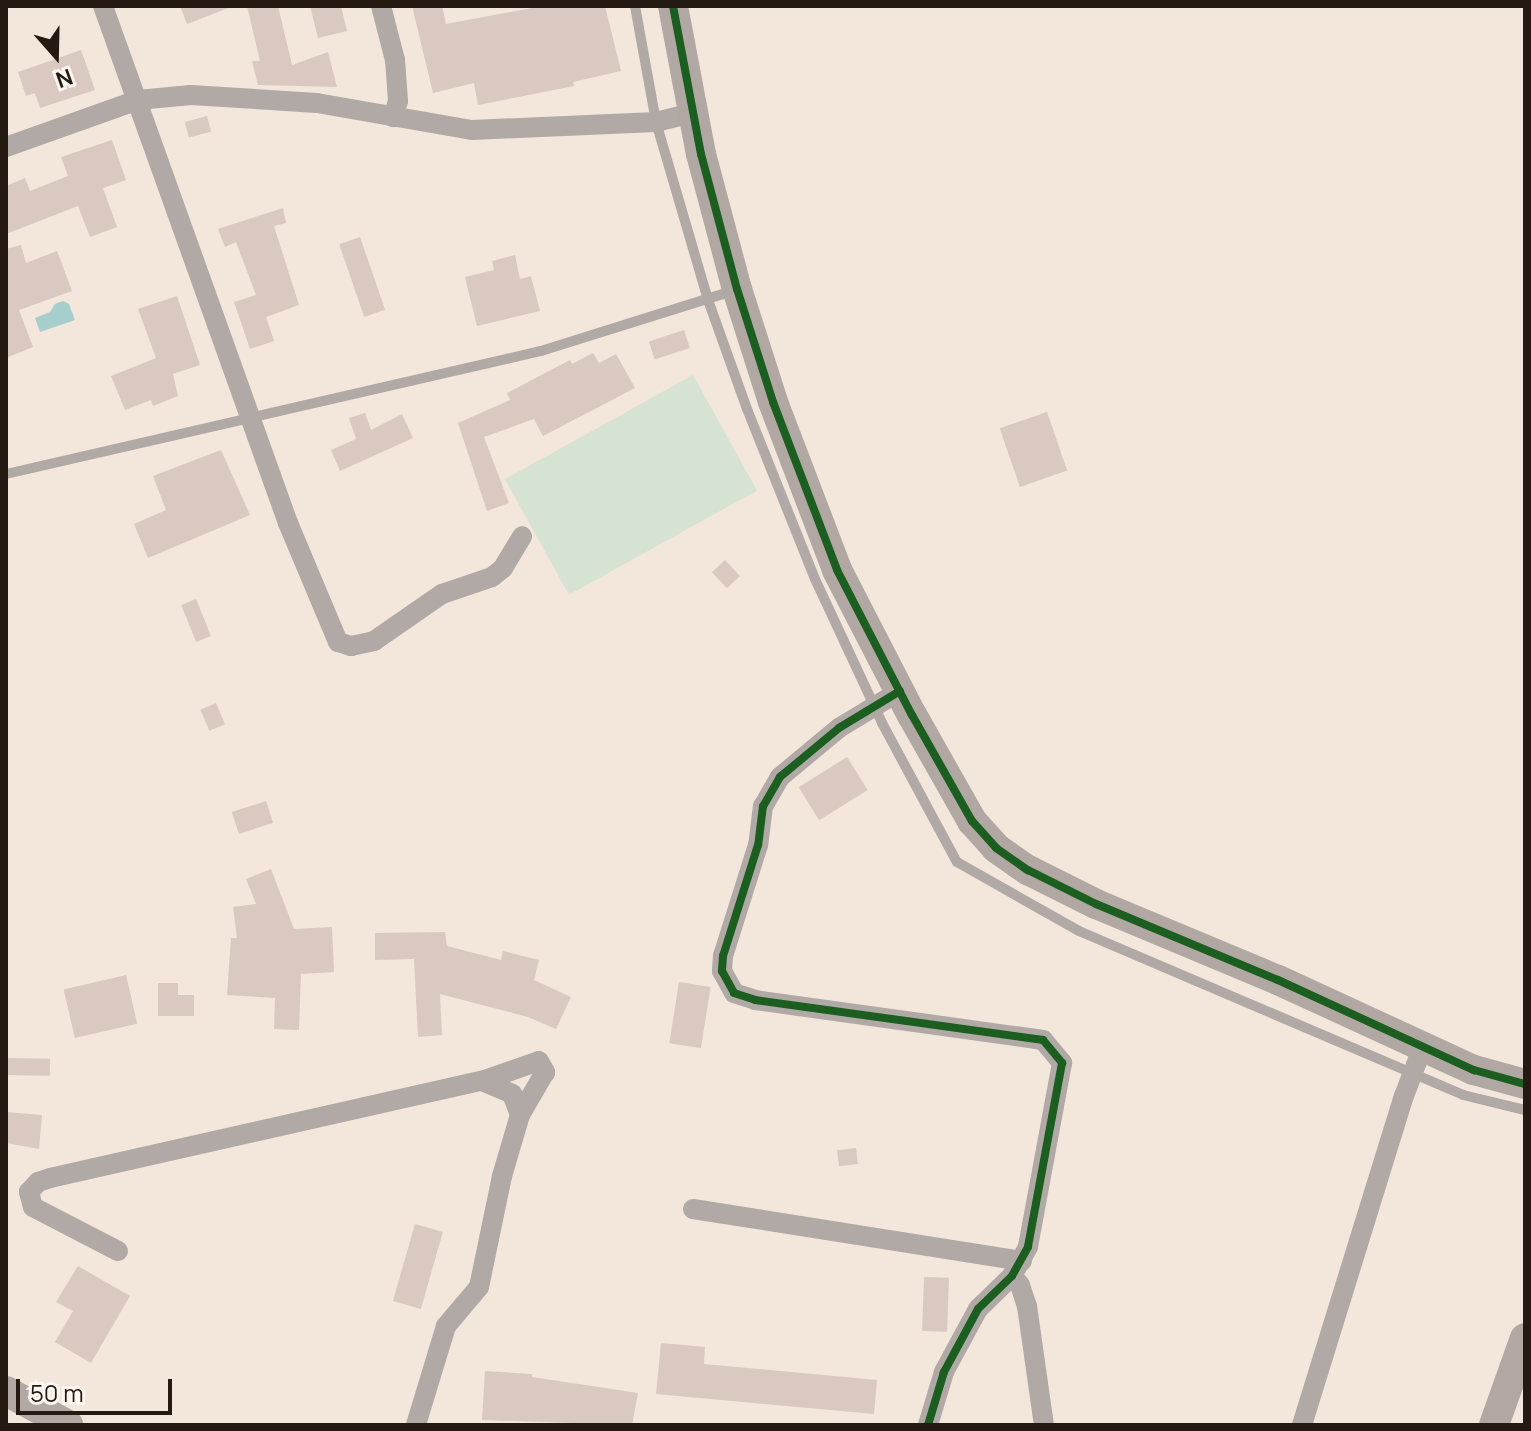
<!DOCTYPE html>
<html>
<head>
<meta charset="utf-8">
<style>
	body { margin:0 }
	#map { position:relative; width:1531px; height:1431px; overflow:hidden; background:#f3e6db; font-family:Manrope,sans-serif }
	div>[style] { position:absolute }
	[style*='--x'] { left:calc(var(--x)*1px); top:calc(var(--y)*1px); width:calc(var(--w)*1px); rotate:calc(var(--a)*1deg) }
	.green>* { inset:0; background:#d6e2d2; transform-origin:0 0 }
	.water>* { inset:0; background:#a5cecd }
	.building>* { inset:0; background:#d9c9c1; transform-origin:0 0 }
	.lane>* { height:10px; margin:-5px; padding:0 5px; transform-origin:5px; border-radius:5px; background:#b0a9a6 }
	.street>* { height:20px; margin:-10px; padding:0 10px; transform-origin:10px; border-radius:10px; background:#b0a9a6 }
	.secondary>* { height:30px; margin:-15px; padding:0 15px; transform-origin:15px; border-radius:15px; background:#b1a8a4 }
	.cycleway>* { height:8px; margin:-4px; padding:0 4px; transform-origin:4px; border-radius:4px; background:#1b5e20 }
	span { translate:-50% -50%; white-space:nowrap; text-align:center; line-height:1.15; -webkit-text-stroke:6px #fcf6f1; paint-order:stroke }
	.frame { position:absolute; inset:0; border:8px solid #241a11; pointer-events:none }
	.north { position:absolute; left:16px; top:16px; width:80px; height:80px; -webkit-text-stroke:6px #fcf6f1; paint-order:stroke; rotate:160deg; font-size:22px; font-weight:700; line-height:32px; text-align:center; color:#241a11 }
	.north::after { content:''; display:block; margin:auto; width:28px; height:36px; background:#241a11; clip-path:polygon(50% 0,100% 100%,50% 72%,0 100%) }
	.scale { position:absolute; left:16px; top:1379px; width:156px; height:36px; box-sizing:border-box; border:4px solid #241a11; border-top:0; padding-left:10px; font-size:24px; line-height:28px; white-space:nowrap; color:#241a11; -webkit-text-stroke:6px #fcf6f1; paint-order:stroke }
</style>
</head>
<body>
<div id="map">
	<div class="green">
		<div style="left:693px;top:375px;width:132px;height:215px;rotate:61deg"></div>
	</div>
	<div class="water">
		<div style="clip-path:polygon(63px 301px,69px 304px,75px 320px,40px 332px,35px 318px,50px 312px,55px 304px)"></div>
	</div>
	<div class="building">
		<div style="clip-path:polygon(180px 6px,231px 6px,231px 7px,187px 24px)"></div>
		<div style="clip-path:polygon(247px 6px,278px 6px,292px 65px,328px 52px,337px 87px,258px 85px,252px 61px,260px 61px)"></div>
		<div style="clip-path:polygon(310px 6px,341px 6px,347px 31px,318px 38px)"></div>
		<div style="clip-path:polygon(412px 6px,442px 6px,446px 24px,543px 6px,605px 6px,621px 71px,573px 82px,574px 86px,478px 105px,474px 83px,433px 93px)"></div>
		<div style="clip-path:polygon(81px 50px,95px 90px,40px 108px,35px 93px,26px 96px,18px 72px)"></div>
		<div style="left:207px;top:116px;width:16px;height:23px;rotate:75deg"></div>
		<div style="clip-path:polygon(112px 140px,126px 180px,103px 188px,117px 227px,90px 237px,78px 206px,6px 234px,6px 186px,25px 178px,30px 191px,68px 176px,61px 157px)"></div>
		<div style="clip-path:polygon(283px 208px,286px 223px,274px 226px,299px 305px,266px 317px,274px 341px,250px 349px,234px 302px,256px 295px,236px 242px,225px 247px,218px 229px)"></div>
		<div style="left:360px;top:237px;width:77px;height:22px;rotate:71deg"></div>
		<div style="clip-path:polygon(21px 245px,26px 263px,57px 251px,72px 291px,19px 310px,33px 347px,6px 358px,6px 249px)"></div>
		<div style="clip-path:polygon(515px 255px,520px 279px,531px 276px,540px 311px,477px 326px,465px 277px,494px 270px,492px 261px)"></div>
		<div style="clip-path:polygon(177px 296px,200px 365px,173px 374px,178px 396px,153px 406px,151px 400px,125px 410px,111px 376px,156px 358px,138px 309px)"></div>
		<div style="left:684px;top:330px;width:19px;height:37px;rotate:72deg"></div>
		<div style="clip-path:polygon(593px 353px,599px 363px,616px 354px,635px 388px,543px 436px,534px 419px,484px 437px,509px 503px,487px 511px,458px 423px,510px 400px,507px 393px,570px 360px,572px 364px)"></div>
		<div style="left:1047px;top:412px;width:62px;height:50px;rotate:71deg"></div>
		<div style="clip-path:polygon(365px 413px,371px 430px,402px 414px,413px 438px,340px 471px,331px 450px,356px 439px,349px 418px)"></div>
		<div style="clip-path:polygon(221px 450px,250px 515px,148px 558px,134px 524px,166px 510px,153px 476px)"></div>
		<div style="left:725px;top:560px;width:22px;height:18px;rotate:47deg"></div>
		<div style="left:196px;top:599px;width:40px;height:16px;rotate:68deg"></div>
		<div style="left:216px;top:703px;width:23px;height:17px;rotate:67deg"></div>
		<div style="left:847px;top:757px;width:39px;height:57px;rotate:58deg"></div>
		<div style="left:266px;top:801px;width:23px;height:36px;rotate:72deg"></div>
		<div style="clip-path:polygon(271px 869px,294px 929px,332px 927px,334px 972px,301px 974px,299px 1030px,274px 1029px,275px 998px,227px 995px,231px 938px,237px 938px,233px 907px,256px 904px,246px 879px)"></div>
		<div style="clip-path:polygon(445px 932px,447px 946px,501px 960px,503px 951px,539px 960px,534px 980px,571px 997px,556px 1029px,528px 1017px,440px 994px,442px 1035px,418px 1037px,414px 959px,375px 960px,375px 933px)"></div>
		<div style="left:126px;top:975px;width:50px;height:64px;rotate:77deg"></div>
		<div style="left:679px;top:982px;width:32px;height:62px;rotate:9deg"></div>
		<div style="clip-path:polygon(158px 983px,178px 983px,178px 995px,194px 995px,194px 1016px,158px 1016px)"></div>
		<div style="left:6px;top:1058px;width:44px;height:17px;rotate:1deg"></div>
		<div style="clip-path:polygon(6px 1112px,42px 1115px,39px 1149px,6px 1143px)"></div>
		<div style="left:856px;top:1148px;width:16px;height:19px;rotate:83deg"></div>
		<div style="left:415px;top:1224px;width:29px;height:80px;rotate:16deg"></div>
		<div style="clip-path:polygon(78px 1266px,130px 1296px,91px 1363px,55px 1342px,73px 1311px,56px 1302px)"></div>
		<div style="left:924px;top:1277px;width:25px;height:54px;rotate:2deg"></div>
		<div style="clip-path:polygon(661px 1343px,705px 1347px,704px 1364px,877px 1380px,874px 1414px,656px 1394px)"></div>
		<div style="clip-path:polygon(485px 1371px,532px 1374px,532px 1377px,638px 1393px,632px 1425px,482px 1420px)"></div>
	</div>
	<div class="lane">
		<div style="--x:635;--y:6;--w:118;--a:79.7"></div>
		<div style="--x:656;--y:122;--w:185;--a:73.7"></div>
		<div style="--x:708;--y:300;--w:116;--a:70.3"></div>
		<div style="--x:747;--y:409;--w:183;--a:68.2"></div>
		<div style="--x:815;--y:579;--w:159;--a:65"></div>
		<div style="--x:882;--y:723;--w:158;--a:61.7"></div>
		<div style="--x:957;--y:862;--w:140;--a:29.5"></div>
		<div style="--x:1079;--y:931;--w:418;--a:23.1"></div>
		<div style="--x:1463;--y:1095;--w:64;--a:13.6"></div>
		<div style="--x:6;--y:474;--w:549;--a:-12.95"></div>
		<div style="--x:541;--y:351;--w:201;--a:-17.4"></div>
	</div>
	<div class="street">
		<div style="--x:103;--y:6;--w:549;--a:70.31"></div>
		<div style="--x:288;--y:523;--w:129;--a:67.2"></div>
		<div style="--x:338;--y:642;--w:14;--a:17"></div>
		<div style="--x:351;--y:646;--w:24;--a:-12"></div>
		<div style="--x:374;--y:641;--w:83;--a:-34.7"></div>
		<div style="--x:442;--y:594;--w:53;--a:-18.8"></div>
		<div style="--x:492;--y:577;--w:14;--a:-39"></div>
		<div style="--x:503;--y:568;--w:37;--a:-59"></div>
		<div style="--x:381;--y:6;--w:56;--a:75.5"></div>
		<div style="--x:395;--y:60;--w:41;--a:85.8"></div>
		<div style="--x:398;--y:101;--w:17;--a:107"></div>
		<div style="--x:6;--y:147;--w:140;--a:-19.6"></div>
		<div style="--x:138;--y:100;--w:53;--a:-5.4"></div>
		<div style="--x:191;--y:95;--w:126;--a:3.6"></div>
		<div style="--x:317;--y:103;--w:157;--a:9.9"></div>
		<div style="--x:472;--y:130;--w:184;--a:-2.5"></div>
		<div style="--x:656;--y:122;--w:38;--a:-14"></div>
		<div style="--x:900;--y:691;--w:71;--a:148.8"></div>
		<div style="--x:839;--y:728;--w:77;--a:140.3"></div>
		<div style="--x:780;--y:777;--w:34;--a:120"></div>
		<div style="--x:763;--y:806;--w:39;--a:97"></div>
		<div style="--x:758;--y:845;--w:116;--a:107.5"></div>
		<div style="--x:723;--y:956;--w:15;--a:94"></div>
		<div style="--x:722;--y:971;--w:25;--a:61"></div>
		<div style="--x:734;--y:993;--w:22;--a:18"></div>
		<div style="--x:755;--y:1000;--w:291;--a:7.9"></div>
		<div style="--x:1043;--y:1040;--w:30;--a:50"></div>
		<div style="--x:1062;--y:1063;--w:187;--a:100.5"></div>
		<div style="--x:1028;--y:1247;--w:33;--a:119"></div>
		<div style="--x:1012;--y:1276;--w:47;--a:135.9"></div>
		<div style="--x:978;--y:1309;--w:72;--a:118.4"></div>
		<div style="--x:944;--y:1372;--w:55;--a:106.8"></div>
		<div style="--x:482;--y:1081;--w:33;--a:23"></div>
		<div style="--x:512;--y:1094;--w:22;--a:69"></div>
		<div style="--x:693;--y:1209;--w:333;--a:9"></div>
		<div style="--x:118;--y:1251;--w:96;--a:-152.6"></div>
		<div style="--x:33;--y:1207;--w:16;--a:-105"></div>
		<div style="--x:29;--y:1192;--w:13;--a:-48"></div>
		<div style="--x:38;--y:1182;--w:13;--a:-18"></div>
		<div style="--x:50;--y:1178;--w:443;--a:-12.7"></div>
		<div style="--x:482;--y:1081;--w:60;--a:-19.3"></div>
		<div style="--x:539;--y:1061;--w:13;--a:61"></div>
		<div style="--x:545;--y:1072;--w:50;--a:120.2"></div>
		<div style="--x:520;--y:1115;--w:64;--a:106.4"></div>
		<div style="--x:502;--y:1176;--w:113;--a:101.7"></div>
		<div style="--x:479;--y:1287;--w:51;--a:130.2"></div>
		<div style="--x:446;--y:1326;--w:103;--a:106.9"></div>
		<div style="--x:1012;--y:1276;--w:12;--a:48"></div>
		<div style="--x:1020;--y:1285;--w:22;--a:72"></div>
		<div style="--x:1027;--y:1306;--w:120;--a:81.9"></div>
		<div style="--x:1302;--y:1425;--w:344;--a:-72.8"></div>
		<div style="--x:1404;--y:1096;--w:53;--a:-69.2"></div>
	</div>
	<div class="secondary">
		<div style="--x:673;--y:6;--w:151;--a:79.3"></div>
		<div style="--x:701;--y:154;--w:140;--a:75.1"></div>
		<div style="--x:737;--y:289;--w:119;--a:72.3"></div>
		<div style="--x:773;--y:402;--w:180;--a:69.1"></div>
		<div style="--x:837;--y:570;--w:163;--a:62.7"></div>
		<div style="--x:912;--y:715;--w:122;--a:60.5"></div>
		<div style="--x:972;--y:821;--w:36;--a:48"></div>
		<div style="--x:996;--y:848;--w:39;--a:35"></div>
		<div style="--x:1028;--y:870;--w:76;--a:26.6"></div>
		<div style="--x:1096;--y:904;--w:197;--a:22.7"></div>
		<div style="--x:1278;--y:980;--w:216;--a:24.7"></div>
		<div style="--x:1474;--y:1070;--w:53;--a:15.4"></div>
		<div style="--x:6;--y:1391;--w:71;--a:28.7"></div>
		<div style="--x:1494;--y:1425;--w:92;--a:-70.4"></div>
	</div>
	<div class="cycleway">
		<div style="--x:673;--y:6;--w:151;--a:79.3"></div>
		<div style="--x:701;--y:154;--w:140;--a:75.1"></div>
		<div style="--x:737;--y:289;--w:119;--a:72.3"></div>
		<div style="--x:773;--y:402;--w:180;--a:69.1"></div>
		<div style="--x:837;--y:570;--w:163;--a:62.7"></div>
		<div style="--x:912;--y:715;--w:122;--a:60.5"></div>
		<div style="--x:972;--y:821;--w:36;--a:48"></div>
		<div style="--x:996;--y:848;--w:39;--a:35"></div>
		<div style="--x:1028;--y:870;--w:76;--a:26.6"></div>
		<div style="--x:1096;--y:904;--w:197;--a:22.7"></div>
		<div style="--x:1278;--y:980;--w:216;--a:24.7"></div>
		<div style="--x:1474;--y:1070;--w:53;--a:15.4"></div>
		<div style="--x:900;--y:691;--w:71;--a:148.8"></div>
		<div style="--x:839;--y:728;--w:77;--a:140.3"></div>
		<div style="--x:780;--y:777;--w:34;--a:120"></div>
		<div style="--x:763;--y:806;--w:39;--a:97"></div>
		<div style="--x:758;--y:845;--w:116;--a:107.5"></div>
		<div style="--x:723;--y:956;--w:15;--a:94"></div>
		<div style="--x:722;--y:971;--w:25;--a:61"></div>
		<div style="--x:734;--y:993;--w:22;--a:18"></div>
		<div style="--x:755;--y:1000;--w:291;--a:7.9"></div>
		<div style="--x:1043;--y:1040;--w:30;--a:50"></div>
		<div style="--x:1062;--y:1063;--w:187;--a:100.5"></div>
		<div style="--x:1028;--y:1247;--w:33;--a:119"></div>
		<div style="--x:1012;--y:1276;--w:47;--a:135.9"></div>
		<div style="--x:978;--y:1309;--w:72;--a:118.4"></div>
		<div style="--x:944;--y:1372;--w:55;--a:106.8"></div>
	</div>
	<div class="frame"></div>
	<div class="north">N</div>
	<div class="scale">50 m</div>
</div>
</body>
</html>
